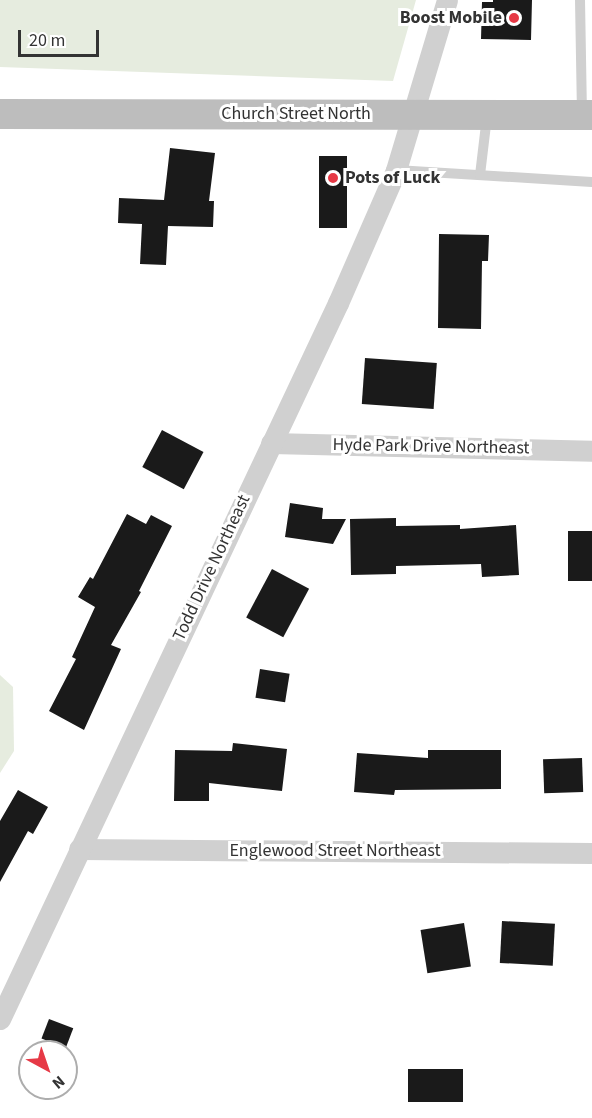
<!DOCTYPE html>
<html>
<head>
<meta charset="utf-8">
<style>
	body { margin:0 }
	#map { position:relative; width:592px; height:1118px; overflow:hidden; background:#fff; font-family:"Source Sans 3",sans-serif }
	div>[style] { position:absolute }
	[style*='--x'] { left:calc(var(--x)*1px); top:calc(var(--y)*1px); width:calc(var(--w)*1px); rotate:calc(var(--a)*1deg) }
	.green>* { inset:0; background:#e6ecdf }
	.building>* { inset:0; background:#1a1a1a; transform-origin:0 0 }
	.service>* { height:10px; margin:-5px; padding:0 5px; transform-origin:5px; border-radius:5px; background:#d0d0d0 }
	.minor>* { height:21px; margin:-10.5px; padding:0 10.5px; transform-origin:10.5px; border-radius:10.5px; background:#d0d0d0 }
	.secondary>* { height:30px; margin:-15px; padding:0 15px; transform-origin:15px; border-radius:15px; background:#bdbdbd }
	.dots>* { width:16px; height:16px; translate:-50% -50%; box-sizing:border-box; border:3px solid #fff; border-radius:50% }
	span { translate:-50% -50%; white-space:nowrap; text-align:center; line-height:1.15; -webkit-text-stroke:6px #fff; paint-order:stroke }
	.poi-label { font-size:18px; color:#333; font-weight:700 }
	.right { translate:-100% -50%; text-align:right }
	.left { translate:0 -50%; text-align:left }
	.street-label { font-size:18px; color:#333 }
	.north { position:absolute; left:18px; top:1040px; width:60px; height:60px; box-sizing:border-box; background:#fff; border:2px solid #adadad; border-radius:50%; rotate:140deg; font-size:16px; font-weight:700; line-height:24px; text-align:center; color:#333 }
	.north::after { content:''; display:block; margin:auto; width:21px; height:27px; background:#e63946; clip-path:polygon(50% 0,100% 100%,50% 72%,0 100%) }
	.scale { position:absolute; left:18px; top:30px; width:81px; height:27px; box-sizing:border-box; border:3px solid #333; border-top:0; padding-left:8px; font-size:18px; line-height:21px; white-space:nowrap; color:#333; -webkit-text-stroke:4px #fff; paint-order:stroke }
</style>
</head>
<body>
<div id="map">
	<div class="green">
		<div style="clip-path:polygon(0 0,416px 0,393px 81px,0 67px)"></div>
		<div style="clip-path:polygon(0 675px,13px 687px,14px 751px,0 773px)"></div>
	</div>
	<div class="building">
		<div style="clip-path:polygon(493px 0,532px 0,531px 40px,481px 39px,482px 2px,493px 2px)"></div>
		<div style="clip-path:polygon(170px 148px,215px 153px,209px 201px,214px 201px,213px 227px,168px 226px,166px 265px,140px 264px,142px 224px,118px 223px,119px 198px,164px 200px)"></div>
		<div style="left:319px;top:156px;width:28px;height:72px"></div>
		<div style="clip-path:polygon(439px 234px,489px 235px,488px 261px,482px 261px,481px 329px,438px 328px)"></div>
		<div style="left:365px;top:358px;width:72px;height:46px;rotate:4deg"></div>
		<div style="left:162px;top:430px;width:47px;height:42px;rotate:28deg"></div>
		<div style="clip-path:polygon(290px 503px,323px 508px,322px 519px,346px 519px,333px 544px,285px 537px)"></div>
		<div style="clip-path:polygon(127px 514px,146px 524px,151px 515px,172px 526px,139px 591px,141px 592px,111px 645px,121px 649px,84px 730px,49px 711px,76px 659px,72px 657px,95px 607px,78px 597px,90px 577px,93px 579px)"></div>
		<div style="clip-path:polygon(396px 518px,396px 526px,460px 525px,460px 529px,516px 525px,519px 575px,482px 577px,481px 564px,396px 566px,396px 574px,351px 575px,350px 519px)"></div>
		<div style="left:592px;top:531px;width:50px;height:24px;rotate:90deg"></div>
		<div style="left:272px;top:569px;width:42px;height:55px;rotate:28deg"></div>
		<div style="left:260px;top:669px;width:30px;height:29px;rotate:9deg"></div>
		<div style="clip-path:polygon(233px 743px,287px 749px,282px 791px,209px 783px,209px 801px,174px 801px,175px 750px,232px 751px)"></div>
		<div style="clip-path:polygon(428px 750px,501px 750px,501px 789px,395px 790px,394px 795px,354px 792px,357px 753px,428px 758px)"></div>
		<div style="left:582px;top:758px;width:34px;height:39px;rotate:88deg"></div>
		<div style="clip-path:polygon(18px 790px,48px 807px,33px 834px,28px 831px,0 882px,0 821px)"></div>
		<div style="left:502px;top:921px;width:53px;height:42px;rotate:3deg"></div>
		<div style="left:464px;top:923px;width:44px;height:44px;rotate:81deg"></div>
		<div style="left:49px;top:1019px;width:26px;height:21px;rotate:21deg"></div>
		<div style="left:463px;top:1069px;width:33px;height:55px;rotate:90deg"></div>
	</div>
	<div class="service">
		<div style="--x:580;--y:0;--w:112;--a:89"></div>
		<div style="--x:396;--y:170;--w:196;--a:3.5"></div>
		<div style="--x:480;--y:175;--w:59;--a:-83.2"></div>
	</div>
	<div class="minor">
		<div style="--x:271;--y:443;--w:321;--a:1.4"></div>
		<div style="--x:79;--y:849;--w:513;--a:0.45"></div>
		<div style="--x:0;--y:1019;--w:792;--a:-64.73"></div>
		<div style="--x:338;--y:303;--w:145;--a:-66.4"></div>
		<div style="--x:396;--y:170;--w:177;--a:-73.3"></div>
	</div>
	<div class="secondary">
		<div style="--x:0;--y:114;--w:592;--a:0.1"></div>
	</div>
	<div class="dots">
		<div style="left:514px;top:18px;background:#e63946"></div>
		<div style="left:333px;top:178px;background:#e63946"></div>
	</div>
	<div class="poi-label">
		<span class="right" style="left:502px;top:18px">Boost Mobile</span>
		<span class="left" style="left:345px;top:178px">Pots of Luck</span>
	</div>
	<div class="street-label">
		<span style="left:296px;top:114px">Church Street North</span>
		<span style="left:431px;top:447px;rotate:1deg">Hyde Park Drive Northeast</span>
		<span style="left:212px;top:568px;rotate:-65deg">Todd Drive Northeast</span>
		<span style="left:335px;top:851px">Englewood Street Northeast</span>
	</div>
	<div class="north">N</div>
	<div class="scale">20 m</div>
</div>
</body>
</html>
